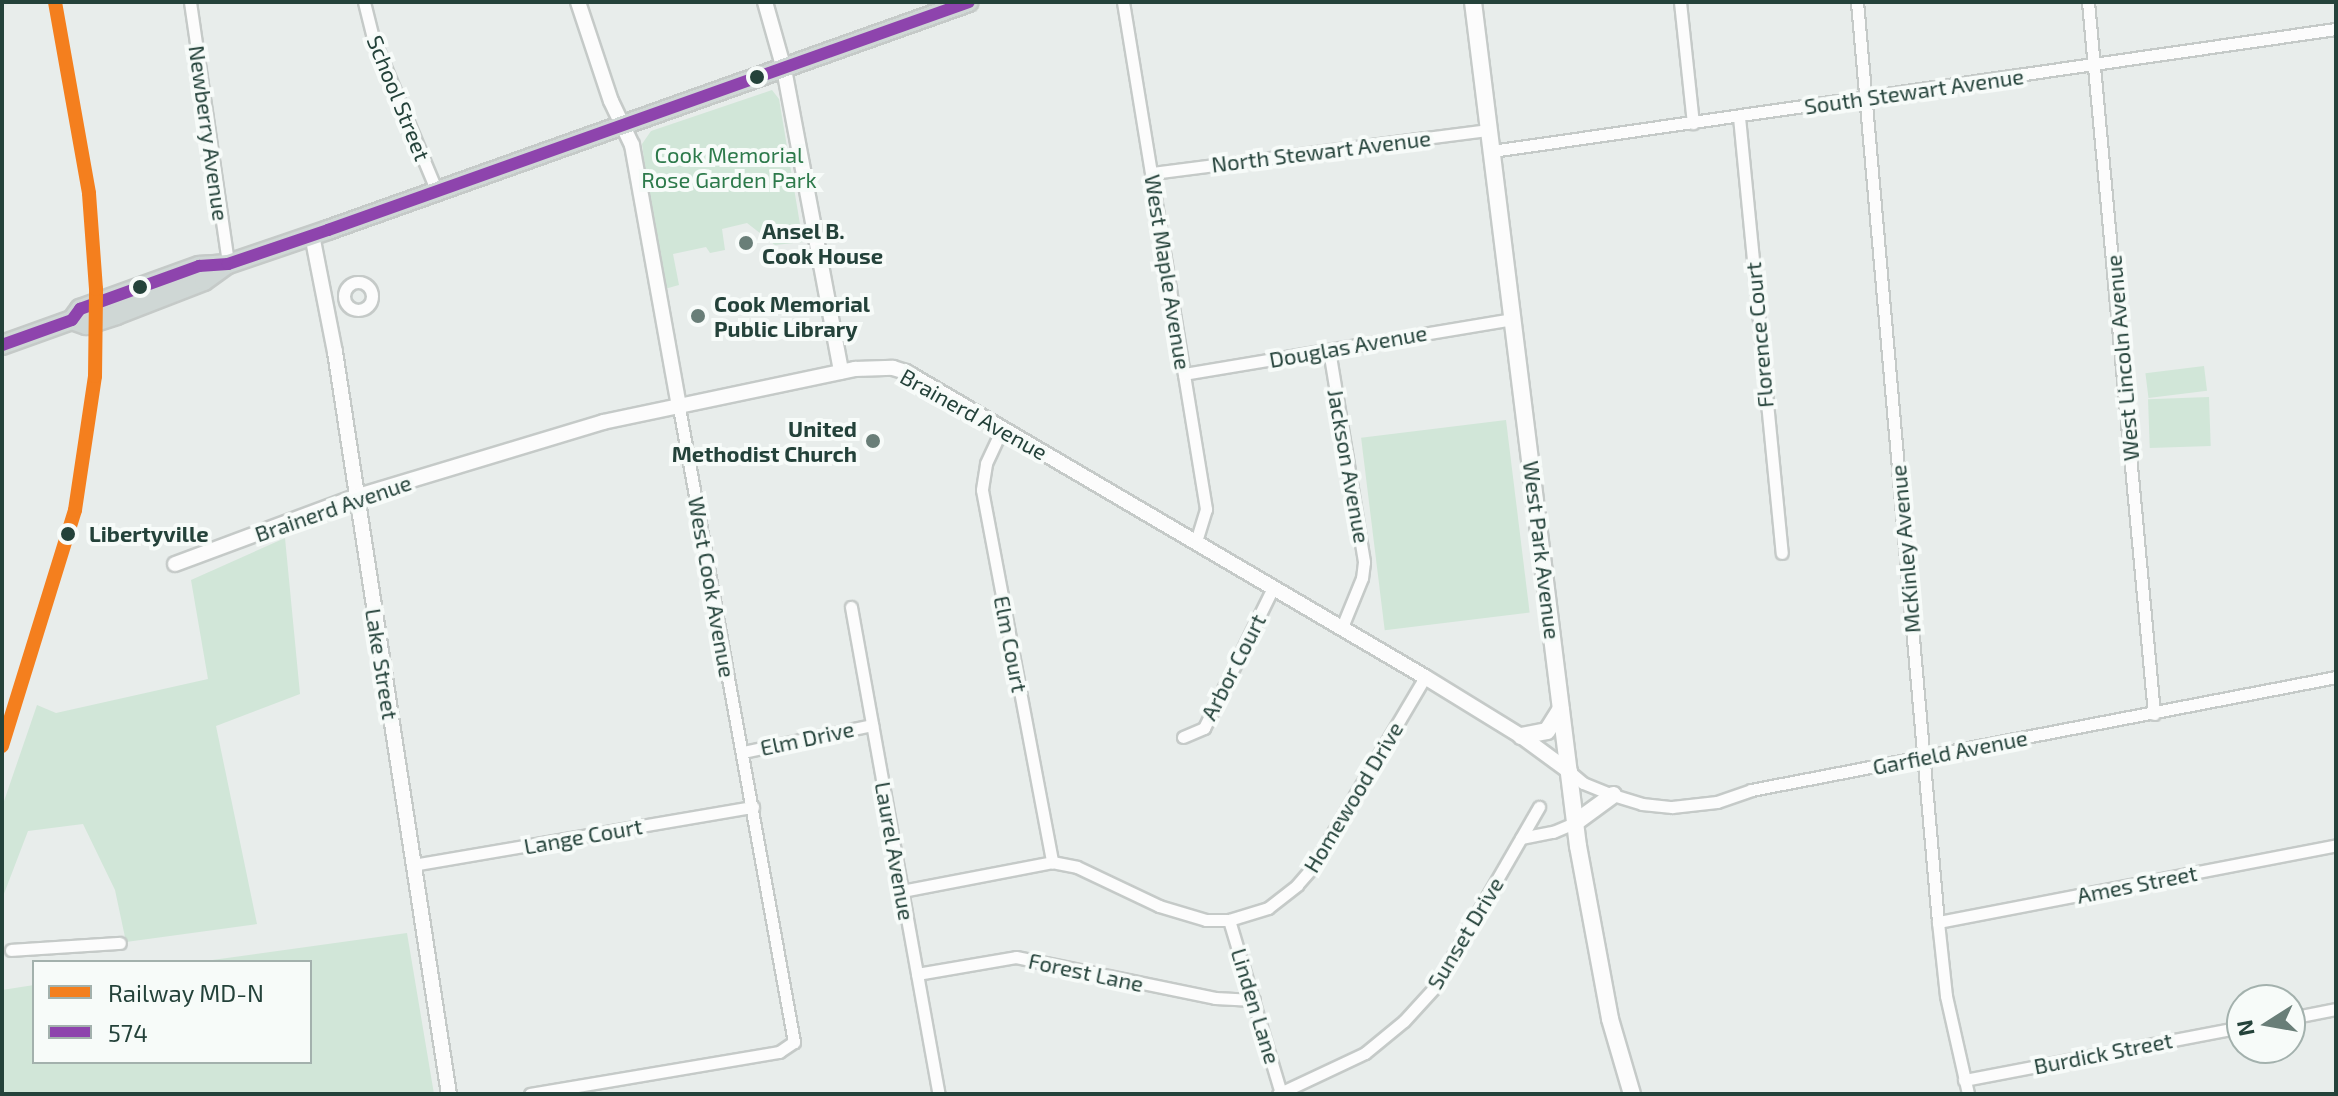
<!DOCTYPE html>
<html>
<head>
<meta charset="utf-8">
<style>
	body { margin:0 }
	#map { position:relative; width:2338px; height:1096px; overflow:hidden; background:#e8edeb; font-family:"Exo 2",sans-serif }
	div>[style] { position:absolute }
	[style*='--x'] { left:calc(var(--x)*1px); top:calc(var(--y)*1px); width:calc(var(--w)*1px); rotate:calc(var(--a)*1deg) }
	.green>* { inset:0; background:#d1e6d8; transform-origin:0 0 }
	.roads { filter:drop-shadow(2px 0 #c5cac8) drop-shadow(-2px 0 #c5cac8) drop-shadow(0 2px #c5cac8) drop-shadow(0 -2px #c5cac8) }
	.minor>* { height:11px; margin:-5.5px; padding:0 5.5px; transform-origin:5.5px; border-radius:5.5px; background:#fcfcfc }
	.minor>.ring { margin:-5.5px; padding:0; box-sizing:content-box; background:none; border:11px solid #fcfcfc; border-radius:50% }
	.tertiary>* { height:14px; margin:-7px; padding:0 7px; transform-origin:7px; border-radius:7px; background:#fcfcfc }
	.secondary>* { height:16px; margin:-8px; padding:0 8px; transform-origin:8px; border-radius:8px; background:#fcfcfc }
	.primary>* { height:18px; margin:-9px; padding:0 9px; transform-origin:9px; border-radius:9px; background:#cfd7d5 }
	.bus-1>* { height:12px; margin:-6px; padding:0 6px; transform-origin:6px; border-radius:6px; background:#8e44ad }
	.rail-1>* { height:14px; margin:-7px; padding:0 7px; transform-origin:7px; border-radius:7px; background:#f47f1e }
	.dots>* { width:22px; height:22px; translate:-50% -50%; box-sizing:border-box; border:4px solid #f7fbf9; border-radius:50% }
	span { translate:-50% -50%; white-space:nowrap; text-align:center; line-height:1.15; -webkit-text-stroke:8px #f7fbf9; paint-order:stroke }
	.street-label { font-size:22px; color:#24423a }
	.park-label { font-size:22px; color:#2d7a4b }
	.poi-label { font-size:22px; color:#24423a; font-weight:700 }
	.left { translate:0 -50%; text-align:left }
	.right { translate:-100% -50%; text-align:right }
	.stop-label { font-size:22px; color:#24423a; font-weight:700 }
	.frame { position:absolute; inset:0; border:4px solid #24423a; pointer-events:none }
	.legend { position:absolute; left:32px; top:960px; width:280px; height:104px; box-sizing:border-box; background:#f7fbf9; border:2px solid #a3b1ad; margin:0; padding:10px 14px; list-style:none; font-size:24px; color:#24423a }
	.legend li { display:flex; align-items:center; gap:16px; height:40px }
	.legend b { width:40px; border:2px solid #a3b1ad }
	.north { position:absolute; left:2226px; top:984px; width:80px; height:80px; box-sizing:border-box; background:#f7fbf9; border:2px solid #a3b1ad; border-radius:50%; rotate:259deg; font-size:22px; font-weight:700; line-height:32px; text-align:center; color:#24423a }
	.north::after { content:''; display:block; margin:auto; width:28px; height:36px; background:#697e78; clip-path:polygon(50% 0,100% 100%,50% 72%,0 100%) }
</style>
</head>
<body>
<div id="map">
	<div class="green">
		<div style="clip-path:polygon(772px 90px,779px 99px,803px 242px,775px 245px,747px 223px,722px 229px,725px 250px,710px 253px,706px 247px,673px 254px,679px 285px,661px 290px,642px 144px,651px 131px)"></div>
		<div style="left:2204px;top:366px;width:25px;height:59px;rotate:83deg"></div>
		<div style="left:2209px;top:397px;width:49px;height:61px;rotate:88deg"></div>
		<div style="left:1506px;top:420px;width:194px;height:146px;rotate:83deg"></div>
		<div style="clip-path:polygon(285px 538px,300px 694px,216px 726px,257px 924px,126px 942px,115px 890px,83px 824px,28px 831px,2px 899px,2px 807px,37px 705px,56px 713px,208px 679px,191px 580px)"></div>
		<div style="clip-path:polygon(407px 933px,434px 1094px,2px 1094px,2px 990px,34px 985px,34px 1062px,310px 1062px,310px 962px,198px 962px)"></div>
	</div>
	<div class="roads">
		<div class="minor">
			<div style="--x:190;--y:2;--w:265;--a:81.7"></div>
			<div style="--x:364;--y:2;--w:37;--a:76"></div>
			<div style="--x:373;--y:38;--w:167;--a:67.4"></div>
			<div style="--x:1123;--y:2;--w:514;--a:80.7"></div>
			<div style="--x:1206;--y:509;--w:34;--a:107"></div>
			<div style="--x:1680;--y:2;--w:122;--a:83.9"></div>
			<div style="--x:1857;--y:2;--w:924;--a:84.97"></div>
			<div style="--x:1938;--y:922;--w:74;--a:83.8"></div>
			<div style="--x:1946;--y:996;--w:100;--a:77.3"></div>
			<div style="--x:2088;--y:2;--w:715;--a:84.7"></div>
			<div style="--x:1739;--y:117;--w:438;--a:84.4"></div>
			<div style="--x:1492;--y:151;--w:853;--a:-8.23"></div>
			<div style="--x:1152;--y:173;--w:340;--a:-7.3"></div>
			<div class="ring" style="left:344px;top:282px;width:17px;height:17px"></div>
			<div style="--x:1329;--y:350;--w:215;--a:80.6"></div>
			<div style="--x:1364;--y:562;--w:16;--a:97"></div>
			<div style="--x:1362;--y:578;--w:53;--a:112.2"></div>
			<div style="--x:1184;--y:374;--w:334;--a:-9.5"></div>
			<div style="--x:1002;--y:429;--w:38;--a:115"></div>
			<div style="--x:986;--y:464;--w:26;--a:99"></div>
			<div style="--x:982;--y:490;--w:379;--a:79.3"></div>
			<div style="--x:851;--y:607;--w:495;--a:79.8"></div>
			<div style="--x:1183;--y:737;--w:23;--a:-23"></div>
			<div style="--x:1204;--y:728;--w:156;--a:-63.8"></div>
			<div style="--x:743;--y:752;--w:132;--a:-11.8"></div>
			<div style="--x:1570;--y:772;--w:17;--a:40"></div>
			<div style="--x:1583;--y:783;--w:32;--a:22"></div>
			<div style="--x:1613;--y:795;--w:30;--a:17"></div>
			<div style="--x:1642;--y:804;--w:30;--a:6"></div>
			<div style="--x:1672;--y:807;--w:45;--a:-6.3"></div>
			<div style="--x:1717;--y:802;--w:36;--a:-19"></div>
			<div style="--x:1751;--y:790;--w:596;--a:-10.93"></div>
			<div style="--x:1521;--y:838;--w:33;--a:-11"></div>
			<div style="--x:1553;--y:832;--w:25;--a:-23"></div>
			<div style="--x:413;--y:865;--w:345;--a:-9.7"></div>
			<div style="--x:902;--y:891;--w:153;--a:-10.9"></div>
			<div style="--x:1052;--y:862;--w:25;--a:11"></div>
			<div style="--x:1077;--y:867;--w:91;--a:25.4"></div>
			<div style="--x:1159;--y:906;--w:49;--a:16.6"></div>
			<div style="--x:1206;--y:920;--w:23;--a:0"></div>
			<div style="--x:1229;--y:920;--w:41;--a:-17.1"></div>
			<div style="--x:1268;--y:908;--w:37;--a:-38"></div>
			<div style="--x:1297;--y:885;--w:23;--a:-49"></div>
			<div style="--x:1312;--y:868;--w:222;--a:-59.4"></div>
			<div style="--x:1229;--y:920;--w:181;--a:73.3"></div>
			<div style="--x:1938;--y:922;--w:405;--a:-10.9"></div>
			<div style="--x:11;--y:950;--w:109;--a:-3.7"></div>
			<div style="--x:917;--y:974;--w:100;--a:-9.7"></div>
			<div style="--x:1016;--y:957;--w:203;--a:11.6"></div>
			<div style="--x:1215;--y:998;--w:39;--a:3"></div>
			<div style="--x:2290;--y:1018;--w:47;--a:-11.1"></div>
			<div style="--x:1964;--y:1080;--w:283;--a:-10.8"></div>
			<div style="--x:530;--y:1094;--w:253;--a:-9.6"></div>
			<div style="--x:779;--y:1052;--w:18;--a:-34"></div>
			<div style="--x:794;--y:1042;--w:645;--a:-100.27"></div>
			<div style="--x:1278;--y:1094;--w:96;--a:-25.2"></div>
			<div style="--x:1365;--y:1053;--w:50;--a:-39.4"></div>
			<div style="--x:1404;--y:1021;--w:46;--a:-47.6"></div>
			<div style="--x:1435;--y:987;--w:208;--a:-60"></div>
		</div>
		<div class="tertiary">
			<div style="--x:578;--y:2;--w:104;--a:71.6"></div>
			<div style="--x:611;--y:101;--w:49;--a:64.5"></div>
			<div style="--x:632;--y:145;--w:266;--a:79.8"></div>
			<div style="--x:765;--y:2;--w:70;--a:74.2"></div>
			<div style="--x:784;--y:69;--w:308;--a:79.3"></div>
			<div style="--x:312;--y:235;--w:119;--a:78.9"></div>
			<div style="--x:335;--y:352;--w:751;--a:81.27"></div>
			<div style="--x:175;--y:564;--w:192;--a:-20.4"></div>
			<div style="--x:355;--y:497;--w:259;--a:-16.8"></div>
			<div style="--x:603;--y:422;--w:258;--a:-11.9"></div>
			<div style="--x:855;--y:369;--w:38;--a:-2"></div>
			<div style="--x:893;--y:368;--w:14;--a:17"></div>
			<div style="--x:906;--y:372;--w:602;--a:30.44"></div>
			<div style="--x:1425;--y:677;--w:113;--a:31.6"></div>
			<div style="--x:1521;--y:736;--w:61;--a:36.3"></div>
		</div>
		<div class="secondary">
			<div style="--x:1473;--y:2;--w:851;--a:82.91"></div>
			<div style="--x:1578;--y:846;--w:176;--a:79.5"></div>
			<div style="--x:1610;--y:1019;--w:78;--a:73.7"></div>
			<div style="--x:1521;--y:736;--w:26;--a:-11"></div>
			<div style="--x:1547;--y:731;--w:26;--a:-58"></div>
			<div style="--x:1576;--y:822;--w:46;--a:-36.1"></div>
		</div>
		<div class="primary">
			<div style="--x:72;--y:320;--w:15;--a:20"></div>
			<div style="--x:86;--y:325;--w:32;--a:-18"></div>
			<div style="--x:116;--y:315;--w:94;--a:-21.1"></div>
			<div style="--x:204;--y:281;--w:27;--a:-36"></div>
			<div style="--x:2;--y:345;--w:74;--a:-19.7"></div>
			<div style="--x:72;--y:320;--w:14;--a:-54"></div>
			<div style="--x:80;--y:309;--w:127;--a:-19.9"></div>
			<div style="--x:199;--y:266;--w:29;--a:-4"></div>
			<div style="--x:228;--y:264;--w:106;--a:-18.8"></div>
			<div style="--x:328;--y:230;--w:680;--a:-19.58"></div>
		</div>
	</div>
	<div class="bus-1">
		<div style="--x:2;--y:345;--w:74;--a:-19.7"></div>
		<div style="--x:72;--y:320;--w:14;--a:-54"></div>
		<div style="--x:80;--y:309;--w:127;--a:-19.9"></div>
		<div style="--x:199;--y:266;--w:29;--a:-4"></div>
		<div style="--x:228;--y:264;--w:106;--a:-18.8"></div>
		<div style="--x:328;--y:230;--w:680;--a:-19.58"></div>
	</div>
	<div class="rail-1">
		<div style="--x:2;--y:746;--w:247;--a:-72.8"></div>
		<div style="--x:75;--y:510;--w:135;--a:-81.5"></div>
		<div style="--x:95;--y:376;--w:87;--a:-89.3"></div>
		<div style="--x:96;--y:289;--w:96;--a:-94.2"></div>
		<div style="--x:89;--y:193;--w:194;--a:-100.1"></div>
	</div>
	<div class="dots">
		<div style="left:757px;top:77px;background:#24423a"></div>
		<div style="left:746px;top:243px;background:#697e78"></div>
		<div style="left:140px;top:287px;background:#24423a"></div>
		<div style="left:698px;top:316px;background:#697e78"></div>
		<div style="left:873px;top:441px;background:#697e78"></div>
		<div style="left:68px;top:534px;background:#24423a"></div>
	</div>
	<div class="street-label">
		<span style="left:1914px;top:91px;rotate:-8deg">South Stewart Avenue</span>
		<span style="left:399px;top:98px;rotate:68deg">School Street</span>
		<span style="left:209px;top:133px;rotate:82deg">Newberry Avenue</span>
		<span style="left:1321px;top:151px;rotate:-7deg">North Stewart Avenue</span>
		<span style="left:1168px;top:272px;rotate:81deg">West Maple Avenue</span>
		<span style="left:1759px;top:335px;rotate:-95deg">Florence Court</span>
		<span style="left:1348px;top:346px;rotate:-10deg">Douglas Avenue</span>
		<span style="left:2122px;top:358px;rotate:-95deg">West Lincoln Avenue</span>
		<span style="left:974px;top:414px;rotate:29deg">Brainerd Avenue</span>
		<span style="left:1349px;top:466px;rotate:80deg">Jackson Avenue</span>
		<span style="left:333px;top:508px;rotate:-19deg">Brainerd Avenue</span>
		<span style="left:1905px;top:549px;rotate:-95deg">McKinley Avenue</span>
		<span style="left:1542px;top:550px;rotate:83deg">West Park Avenue</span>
		<span style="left:712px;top:587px;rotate:80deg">West Cook Avenue</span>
		<span style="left:1011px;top:644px;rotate:79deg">Elm Court</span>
		<span style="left:382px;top:664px;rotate:81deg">Lake Street</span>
		<span style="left:1233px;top:667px;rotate:-63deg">Arbor Court</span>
		<span style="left:807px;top:738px;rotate:-12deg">Elm Drive</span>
		<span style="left:1950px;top:752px;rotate:-11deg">Garfield Avenue</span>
		<span style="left:1353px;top:797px;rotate:-59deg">Homewood Drive</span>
		<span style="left:583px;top:836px;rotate:-10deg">Lange Court</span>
		<span style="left:895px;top:851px;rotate:80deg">Laurel Avenue</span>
		<span style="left:2137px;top:884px;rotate:-11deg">Ames Street</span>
		<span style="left:1465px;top:933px;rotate:-59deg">Sunset Drive</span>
		<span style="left:1086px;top:972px;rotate:12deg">Forest Lane</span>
		<span style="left:1256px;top:1006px;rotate:73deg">Linden Lane</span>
		<span style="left:2103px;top:1053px;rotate:-11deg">Burdick Street</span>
	</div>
	<div class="park-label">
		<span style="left:729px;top:167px">Cook Memorial<br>Rose Garden Park</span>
	</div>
	<div class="poi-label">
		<span class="left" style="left:762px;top:243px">Ansel B.<br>Cook House</span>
		<span class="left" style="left:714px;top:316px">Cook Memorial<br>Public Library</span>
		<span class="right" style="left:857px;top:441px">United<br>Methodist Church</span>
	</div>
	<div class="stop-label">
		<span class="left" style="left:89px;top:534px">Libertyville</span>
	</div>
	<div class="frame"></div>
	<ul class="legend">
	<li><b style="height:10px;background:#f47f1e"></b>Railway MD-N</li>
	<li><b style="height:10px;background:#8e44ad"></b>574</li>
	</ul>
	<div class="north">N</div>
</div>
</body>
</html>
